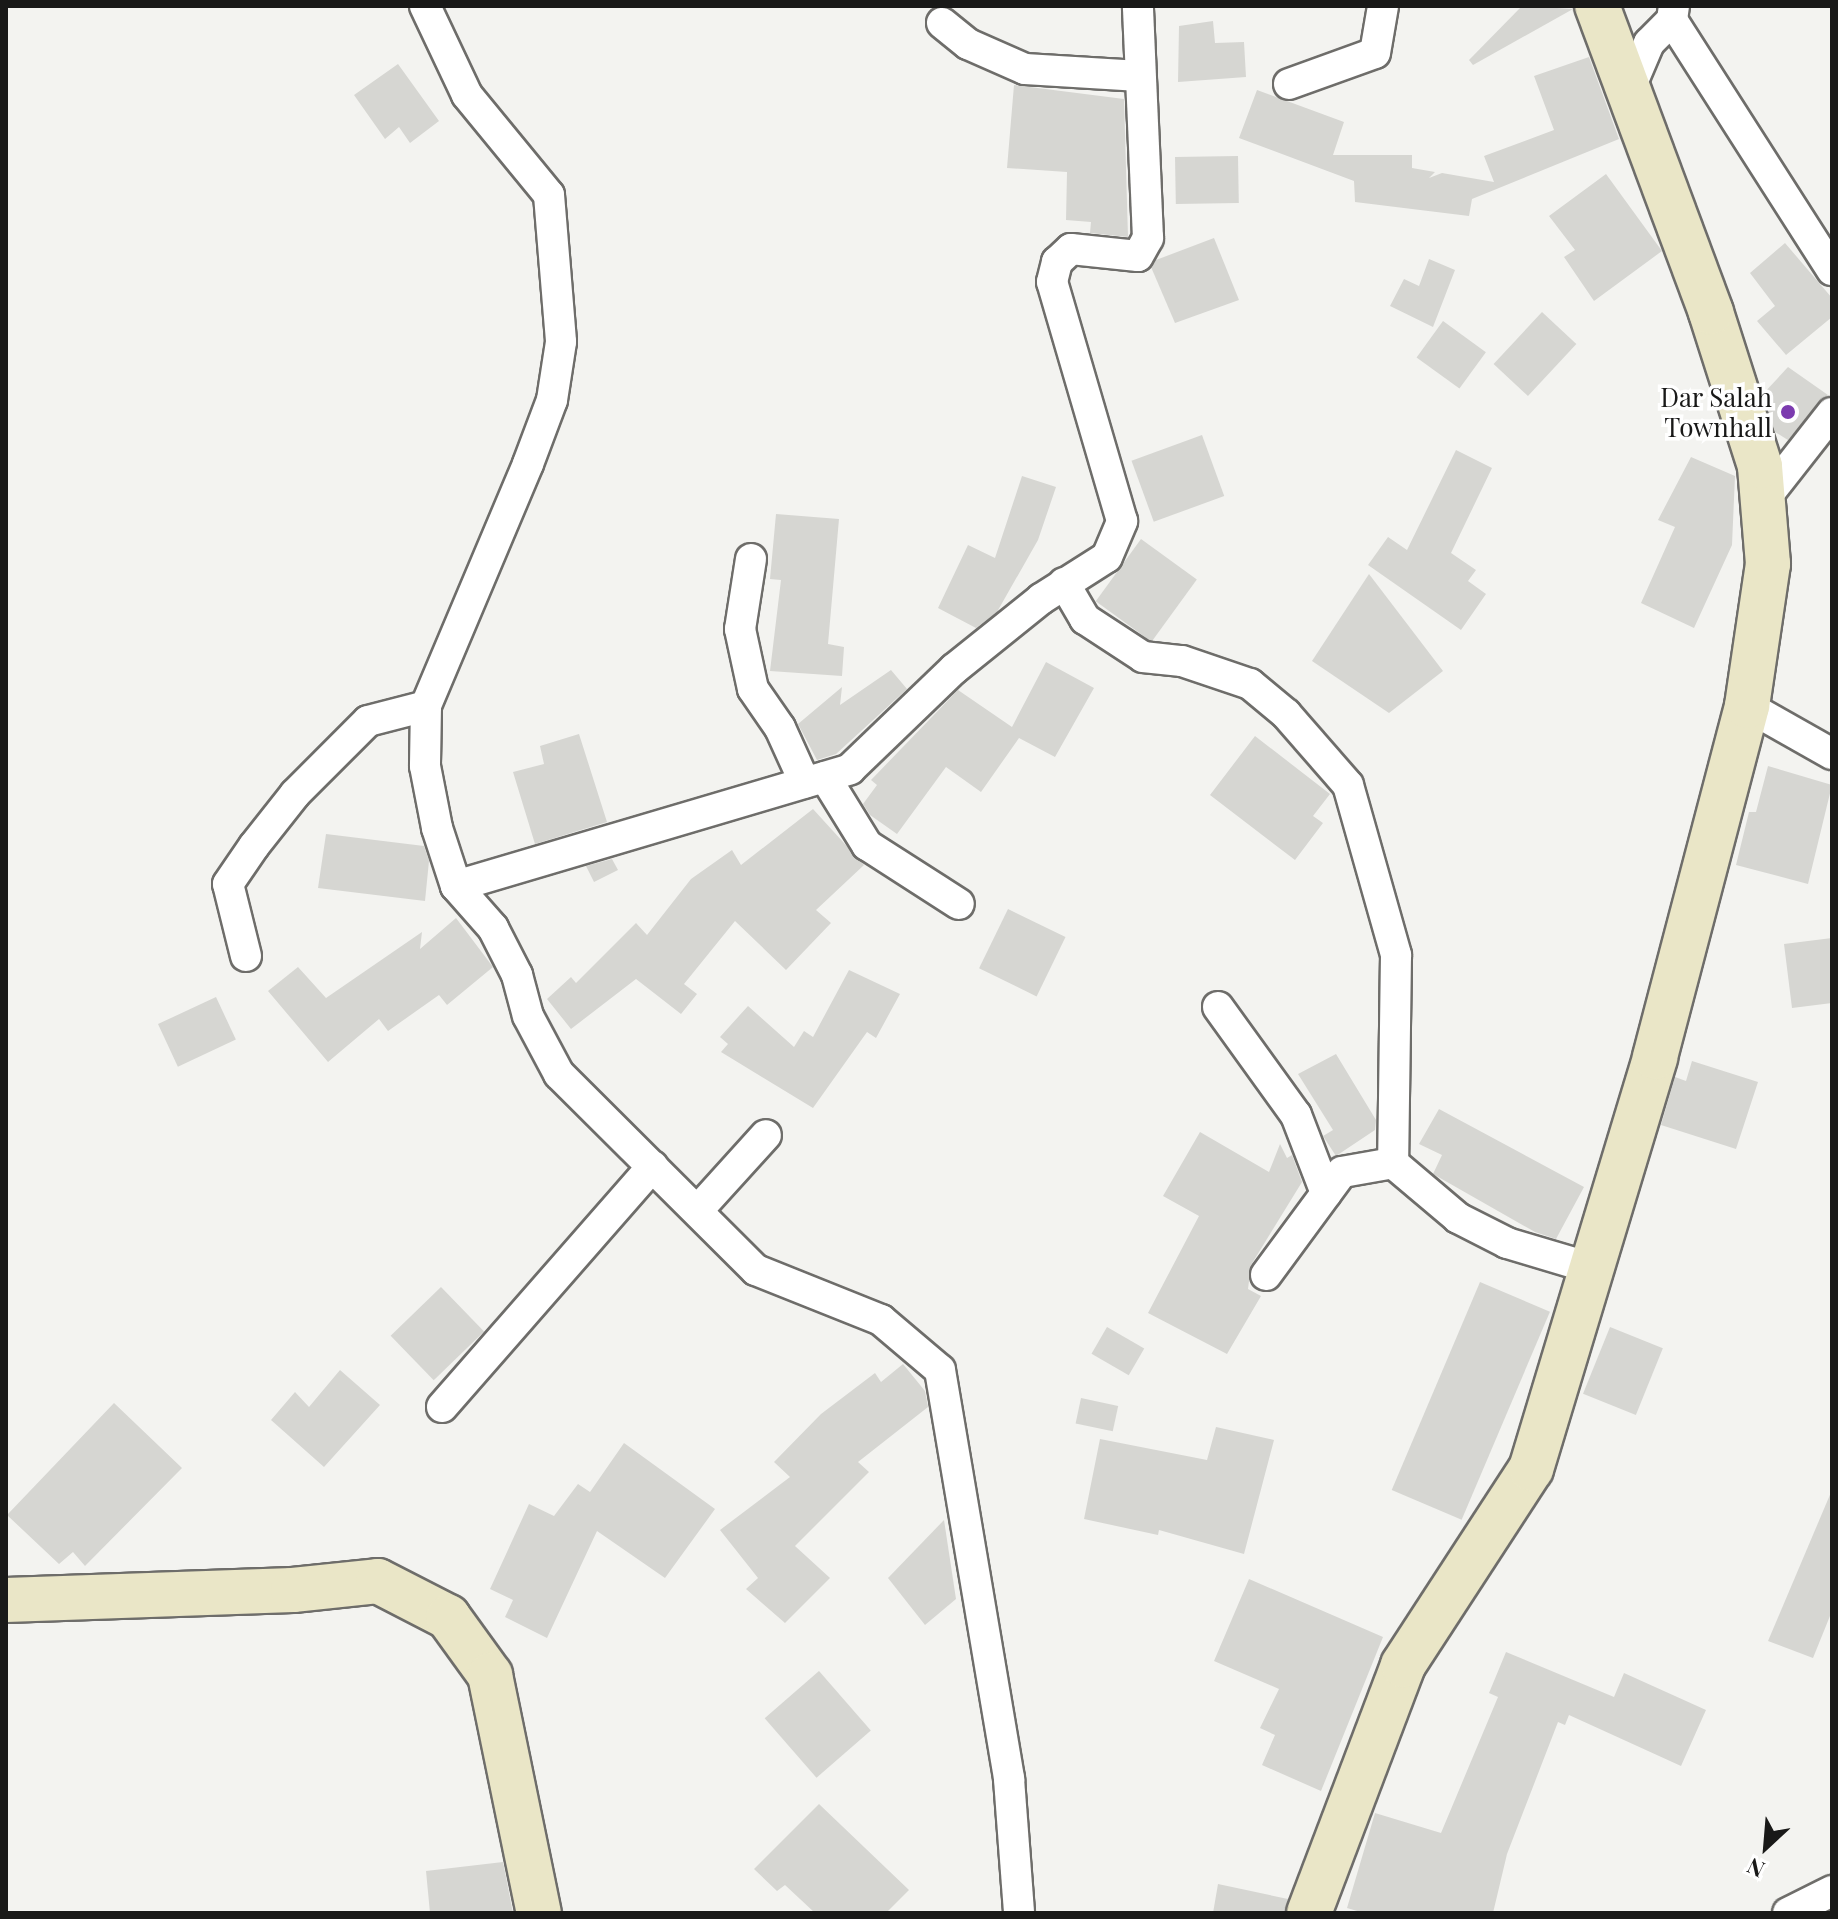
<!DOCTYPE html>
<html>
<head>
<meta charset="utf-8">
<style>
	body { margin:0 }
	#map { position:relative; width:1838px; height:1919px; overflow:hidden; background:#f3f3f0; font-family:"Playfair Display",serif }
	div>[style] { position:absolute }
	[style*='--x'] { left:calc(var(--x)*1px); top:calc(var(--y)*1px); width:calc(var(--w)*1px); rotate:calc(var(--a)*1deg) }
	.building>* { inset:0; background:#d6d6d2; transform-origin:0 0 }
	.roads { filter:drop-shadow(2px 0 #6e6d6a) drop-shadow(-2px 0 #6e6d6a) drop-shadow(0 2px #6e6d6a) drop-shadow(0 -2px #6e6d6a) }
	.street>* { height:30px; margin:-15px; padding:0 15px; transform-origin:15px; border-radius:15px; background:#fff }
	.secondary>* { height:44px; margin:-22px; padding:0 22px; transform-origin:22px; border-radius:22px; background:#eae6c7 }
	.dots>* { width:22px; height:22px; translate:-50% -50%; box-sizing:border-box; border:4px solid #fff; border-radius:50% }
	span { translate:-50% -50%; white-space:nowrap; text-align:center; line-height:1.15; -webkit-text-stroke:7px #fff; paint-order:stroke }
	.poi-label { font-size:26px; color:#191918 }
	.right { translate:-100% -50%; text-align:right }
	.frame { position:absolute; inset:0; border:8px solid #191918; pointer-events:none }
	.north { position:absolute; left:1726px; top:1807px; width:80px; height:80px; -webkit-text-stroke:6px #fff; paint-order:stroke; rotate:206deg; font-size:22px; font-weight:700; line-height:32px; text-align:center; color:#191918 }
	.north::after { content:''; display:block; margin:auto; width:28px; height:36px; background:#191918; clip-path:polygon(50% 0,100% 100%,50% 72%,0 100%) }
</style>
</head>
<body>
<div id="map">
	<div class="building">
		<div style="clip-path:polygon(1522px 6px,1573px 9px,1473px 65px,1469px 60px)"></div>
		<div style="clip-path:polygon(1213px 21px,1215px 43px,1244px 42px,1246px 77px,1178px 82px,1179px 26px)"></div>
		<div style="clip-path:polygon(1589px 57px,1619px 139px,1472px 199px,1469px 216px,1355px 202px,1354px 181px,1239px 138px,1257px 90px,1344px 122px,1333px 155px,1412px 155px,1412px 168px,1435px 172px,1429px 178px,1442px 173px,1494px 182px,1484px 156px,1554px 130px,1534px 76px)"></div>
		<div style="clip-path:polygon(398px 64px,439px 121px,410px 143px,399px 127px,385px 139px,354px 95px)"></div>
		<div style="clip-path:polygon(1014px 85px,1124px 99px,1128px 237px,1090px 233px,1091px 222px,1066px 220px,1067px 172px,1007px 168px)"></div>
		<div style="left:1238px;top:156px;width:47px;height:63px;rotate:89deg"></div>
		<div style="clip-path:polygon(1606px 174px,1662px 251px,1594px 301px,1564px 257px,1575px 250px,1549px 216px)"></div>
		<div style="clip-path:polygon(1214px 238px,1239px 300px,1175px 323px,1151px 267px,1156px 260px)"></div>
		<div style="clip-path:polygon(1785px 243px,1832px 298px,1832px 317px,1786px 355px,1757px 321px,1775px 306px,1750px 273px)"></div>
		<div style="clip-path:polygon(1429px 259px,1455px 270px,1433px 327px,1390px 306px,1404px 279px,1419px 286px)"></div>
		<div style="left:1542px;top:312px;width:47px;height:71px;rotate:43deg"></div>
		<div style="left:1443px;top:321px;width:53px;height:45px;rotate:36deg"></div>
		<div style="clip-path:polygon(1788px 367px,1828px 395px,1788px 440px,1775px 432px,1763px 394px)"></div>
		<div style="left:1202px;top:435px;width:65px;height:75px;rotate:70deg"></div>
		<div style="clip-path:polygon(1456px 450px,1492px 468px,1451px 553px,1476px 570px,1468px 581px,1486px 594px,1461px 630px,1368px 565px,1388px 537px,1407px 550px)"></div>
		<div style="clip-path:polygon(1691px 457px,1735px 476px,1732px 545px,1694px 628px,1641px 603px,1675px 527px,1658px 520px)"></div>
		<div style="clip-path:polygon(1022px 476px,1056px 487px,1038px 540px,997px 612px,976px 628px,938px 608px,968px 545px,995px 558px)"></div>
		<div style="clip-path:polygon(776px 514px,839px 519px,828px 644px,844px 647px,842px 676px,770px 671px,781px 580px,770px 579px)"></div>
		<div style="left:1141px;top:539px;width:69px;height:77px;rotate:36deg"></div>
		<div style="clip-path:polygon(1369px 574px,1443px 671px,1389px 713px,1312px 661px)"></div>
		<div style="clip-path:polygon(1046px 662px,1094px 688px,1055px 757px,1019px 738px,981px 792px,946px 767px,897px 834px,870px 815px,863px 804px,877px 785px,871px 780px,958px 690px,1012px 727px)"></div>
		<div style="clip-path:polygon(891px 670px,907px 689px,836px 754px,817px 760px,798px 724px,842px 687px,840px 705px)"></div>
		<div style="clip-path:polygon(579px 734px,607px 822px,535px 844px,513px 772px,544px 764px,540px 746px)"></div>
		<div style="clip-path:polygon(1255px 736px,1330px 794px,1313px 816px,1323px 823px,1295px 860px,1210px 795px)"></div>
		<div style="clip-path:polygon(1768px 766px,1832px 785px,1808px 884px,1736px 865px,1749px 812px,1756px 812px)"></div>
		<div style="clip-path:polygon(813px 809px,864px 865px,816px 910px,831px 923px,786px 970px,735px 921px,684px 984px,697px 994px,681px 1014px,636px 979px,571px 1029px,547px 999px,571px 977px,576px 983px,636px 923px,647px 935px,691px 879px,732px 850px,741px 865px)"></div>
		<div style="clip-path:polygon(326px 834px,424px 846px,429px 861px,425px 901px,318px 888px)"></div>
		<div style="clip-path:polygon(612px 859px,618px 870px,594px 882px,586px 866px)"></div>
		<div style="left:1008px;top:909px;width:64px;height:66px;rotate:26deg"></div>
		<div style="clip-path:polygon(456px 918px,493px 967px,447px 1005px,439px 995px,388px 1031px,379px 1019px,328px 1062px,268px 991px,298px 967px,326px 998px,422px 932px,420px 949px)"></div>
		<div style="clip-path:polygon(1832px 938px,1832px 1003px,1792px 1008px,1784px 944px)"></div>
		<div style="clip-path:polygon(849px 970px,900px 994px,876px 1038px,867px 1032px,813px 1108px,721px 1052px,728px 1044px,720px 1037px,748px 1006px,794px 1047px,804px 1031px,813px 1037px)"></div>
		<div style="left:216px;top:997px;width:47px;height:64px;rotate:65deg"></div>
		<div style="clip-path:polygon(1336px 1054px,1376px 1120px,1375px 1130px,1336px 1156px,1323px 1136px,1333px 1130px,1298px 1074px)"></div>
		<div style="clip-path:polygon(1692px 1061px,1758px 1082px,1736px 1149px,1661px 1125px,1675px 1077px,1686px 1081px)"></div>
		<div style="clip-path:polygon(1439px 1109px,1584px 1187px,1556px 1239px,1535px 1232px,1433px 1174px,1442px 1155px,1419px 1144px)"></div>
		<div style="clip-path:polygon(1200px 1132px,1269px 1172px,1280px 1144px,1287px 1158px,1292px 1155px,1302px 1182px,1251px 1265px,1248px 1289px,1261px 1296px,1227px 1354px,1148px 1313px,1199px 1216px,1163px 1196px)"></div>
		<div style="left:1480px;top:1282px;width:76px;height:226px;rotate:23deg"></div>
		<div style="left:441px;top:1287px;width:62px;height:70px;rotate:46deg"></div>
		<div style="left:1107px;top:1327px;width:43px;height:31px;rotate:30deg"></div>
		<div style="left:1610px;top:1327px;width:57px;height:72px;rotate:22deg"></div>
		<div style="clip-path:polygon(903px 1364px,925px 1391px,928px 1407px,858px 1462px,869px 1472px,795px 1546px,830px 1578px,785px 1623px,746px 1589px,758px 1578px,720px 1530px,790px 1477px,774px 1462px,821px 1414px,875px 1373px,881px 1382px)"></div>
		<div style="clip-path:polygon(340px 1370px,380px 1405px,324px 1467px,271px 1420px,295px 1392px,309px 1407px)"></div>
		<div style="left:1081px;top:1398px;width:38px;height:26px;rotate:12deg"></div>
		<div style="clip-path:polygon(114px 1403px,182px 1468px,85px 1566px,73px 1552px,59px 1564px,7px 1515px)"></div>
		<div style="clip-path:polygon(1216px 1427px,1274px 1440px,1244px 1554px,1159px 1530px,1158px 1535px,1084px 1519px,1100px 1439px,1207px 1460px)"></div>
		<div style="clip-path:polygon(624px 1443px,715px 1509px,665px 1578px,597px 1531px,547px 1638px,505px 1617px,513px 1600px,490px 1589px,529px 1504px,554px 1516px,578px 1484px,590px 1492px)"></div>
		<div style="clip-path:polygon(1832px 1490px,1832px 1611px,1813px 1658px,1768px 1641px)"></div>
		<div style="clip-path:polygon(944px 1520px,956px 1599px,925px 1625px,888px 1578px)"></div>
		<div style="clip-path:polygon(1249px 1579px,1383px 1637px,1321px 1791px,1262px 1765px,1275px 1735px,1260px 1728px,1279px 1689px,1214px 1661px)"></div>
		<div style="clip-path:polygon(1506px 1652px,1614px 1697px,1624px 1673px,1706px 1710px,1681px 1766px,1569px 1715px,1565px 1725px,1558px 1722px,1507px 1854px,1493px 1913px,1364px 1913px,1347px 1908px,1375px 1813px,1441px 1833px,1498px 1697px,1489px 1693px)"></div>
		<div style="left:819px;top:1671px;width:79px;height:72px;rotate:49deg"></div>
		<div style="clip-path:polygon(819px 1804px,909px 1890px,886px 1913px,815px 1913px,785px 1885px,777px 1891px,754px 1869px)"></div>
		<div style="clip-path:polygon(503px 1862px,513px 1913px,430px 1913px,426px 1871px)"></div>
		<div style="clip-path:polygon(1218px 1884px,1288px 1899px,1285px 1913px,1213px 1913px)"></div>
	</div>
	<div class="roads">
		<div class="street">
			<div style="--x:425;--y:6;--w:98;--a:64.7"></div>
			<div style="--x:467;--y:95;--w:129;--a:50.6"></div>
			<div style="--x:549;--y:195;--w:147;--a:85.3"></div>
			<div style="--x:561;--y:342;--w:59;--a:98.8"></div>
			<div style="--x:552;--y:400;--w:68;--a:110.6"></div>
			<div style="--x:528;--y:464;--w:263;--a:112.9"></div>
			<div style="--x:426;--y:706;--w:60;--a:91"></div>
			<div style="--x:425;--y:766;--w:63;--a:79"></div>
			<div style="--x:437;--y:828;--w:61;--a:71.9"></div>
			<div style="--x:456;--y:886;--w:56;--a:48.6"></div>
			<div style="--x:493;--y:928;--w:53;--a:62.9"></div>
			<div style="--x:517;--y:975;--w:42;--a:75"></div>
			<div style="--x:528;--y:1016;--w:66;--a:61.9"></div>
			<div style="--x:559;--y:1074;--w:278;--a:44.9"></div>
			<div style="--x:756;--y:1270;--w:135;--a:21.8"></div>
			<div style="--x:881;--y:1320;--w:77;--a:40.3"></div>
			<div style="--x:940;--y:1370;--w:415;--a:80.4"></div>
			<div style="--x:1009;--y:1779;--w:134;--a:85.7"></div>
			<div style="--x:1672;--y:20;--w:297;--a:57.4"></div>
			<div style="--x:942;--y:23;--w:33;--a:39"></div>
			<div style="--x:968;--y:44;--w:62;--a:23.7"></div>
			<div style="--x:1025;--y:69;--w:115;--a:3.5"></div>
			<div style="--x:1289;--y:84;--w:91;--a:-19.8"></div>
			<div style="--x:1375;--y:53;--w:48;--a:-80.3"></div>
			<div style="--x:1629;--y:90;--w:51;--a:-66.9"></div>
			<div style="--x:1649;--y:43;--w:33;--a:-45"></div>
			<div style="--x:1672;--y:20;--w:14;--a:-82"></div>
			<div style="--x:1763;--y:501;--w:112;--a:-51.9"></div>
			<div style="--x:751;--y:559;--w:71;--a:98.9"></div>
			<div style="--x:740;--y:629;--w:61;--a:77.8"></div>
			<div style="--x:753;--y:689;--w:47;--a:55.3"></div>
			<div style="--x:780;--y:728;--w:60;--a:65.6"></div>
			<div style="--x:1064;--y:583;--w:42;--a:59.7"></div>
			<div style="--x:1085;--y:619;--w:69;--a:33.2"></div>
			<div style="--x:1143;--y:657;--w:39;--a:6"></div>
			<div style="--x:1182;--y:661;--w:72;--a:18.7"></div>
			<div style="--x:1250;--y:684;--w:47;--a:39.8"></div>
			<div style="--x:1286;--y:714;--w:94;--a:48.9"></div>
			<div style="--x:1348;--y:785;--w:177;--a:74.2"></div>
			<div style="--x:1396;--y:955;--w:208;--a:90.8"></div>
			<div style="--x:1393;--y:1163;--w:85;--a:40.2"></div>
			<div style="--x:1458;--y:1218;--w:55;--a:27"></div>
			<div style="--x:1507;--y:1243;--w:88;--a:16.6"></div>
			<div style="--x:1747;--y:706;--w:98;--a:29.5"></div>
			<div style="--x:825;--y:777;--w:80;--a:58.3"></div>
			<div style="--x:867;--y:845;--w:109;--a:32.7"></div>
			<div style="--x:456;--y:886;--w:411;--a:-16.5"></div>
			<div style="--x:850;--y:769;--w:144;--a:-43.9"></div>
			<div style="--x:954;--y:669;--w:112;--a:-38.8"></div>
			<div style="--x:1041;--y:599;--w:78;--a:-32.5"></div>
			<div style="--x:1107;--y:557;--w:39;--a:-67"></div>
			<div style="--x:1122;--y:521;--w:249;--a:-106.3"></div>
			<div style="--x:1052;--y:282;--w:21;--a:-76"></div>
			<div style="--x:1057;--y:262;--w:19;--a:-43"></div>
			<div style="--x:1071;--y:249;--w:67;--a:6"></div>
			<div style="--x:1138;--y:256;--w:21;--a:-61"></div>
			<div style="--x:1148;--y:238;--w:232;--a:-92.5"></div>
			<div style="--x:246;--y:956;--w:74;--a:-104"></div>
			<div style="--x:228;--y:884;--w:46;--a:-55.6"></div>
			<div style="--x:254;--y:846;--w:66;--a:-51.7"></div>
			<div style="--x:295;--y:794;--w:103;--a:-45"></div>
			<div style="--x:368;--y:721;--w:60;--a:-14.5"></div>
			<div style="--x:1218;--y:1007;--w:133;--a:54.2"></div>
			<div style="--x:1296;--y:1115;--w:84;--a:69"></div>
			<div style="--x:698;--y:1210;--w:101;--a:-47.8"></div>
			<div style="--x:1266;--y:1275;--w:128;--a:-53.6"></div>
			<div style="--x:1342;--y:1172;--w:52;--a:-10"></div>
			<div style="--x:442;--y:1407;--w:320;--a:-48.8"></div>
			<div style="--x:1788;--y:1913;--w:49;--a:-26.6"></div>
		</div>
		<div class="secondary">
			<div style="--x:6;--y:1600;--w:287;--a:-2"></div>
			<div style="--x:293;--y:1590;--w:85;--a:-6"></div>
			<div style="--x:378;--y:1581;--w:79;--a:27.2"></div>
			<div style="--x:448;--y:1617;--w:72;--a:54.1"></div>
			<div style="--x:490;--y:1675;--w:243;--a:78.4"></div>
			<div style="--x:1309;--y:1913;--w:265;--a:-69.2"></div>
			<div style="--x:1403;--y:1665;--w:234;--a:-56.9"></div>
			<div style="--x:1531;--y:1469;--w:430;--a:-73.2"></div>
			<div style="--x:1655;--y:1057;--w:363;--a:-75.3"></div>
			<div style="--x:1747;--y:706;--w:144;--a:-81.6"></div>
			<div style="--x:1768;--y:564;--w:98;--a:-94.7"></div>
			<div style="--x:1760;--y:466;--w:162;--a:-107.7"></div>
			<div style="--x:1711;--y:312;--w:327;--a:-110.4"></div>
		</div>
	</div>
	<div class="dots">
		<div style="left:1788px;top:412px;background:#7c3baf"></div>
	</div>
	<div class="poi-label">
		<span class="right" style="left:1772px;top:412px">Dar Salah<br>Townhall</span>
	</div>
	<div class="frame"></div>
	<div class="north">N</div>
</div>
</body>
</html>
